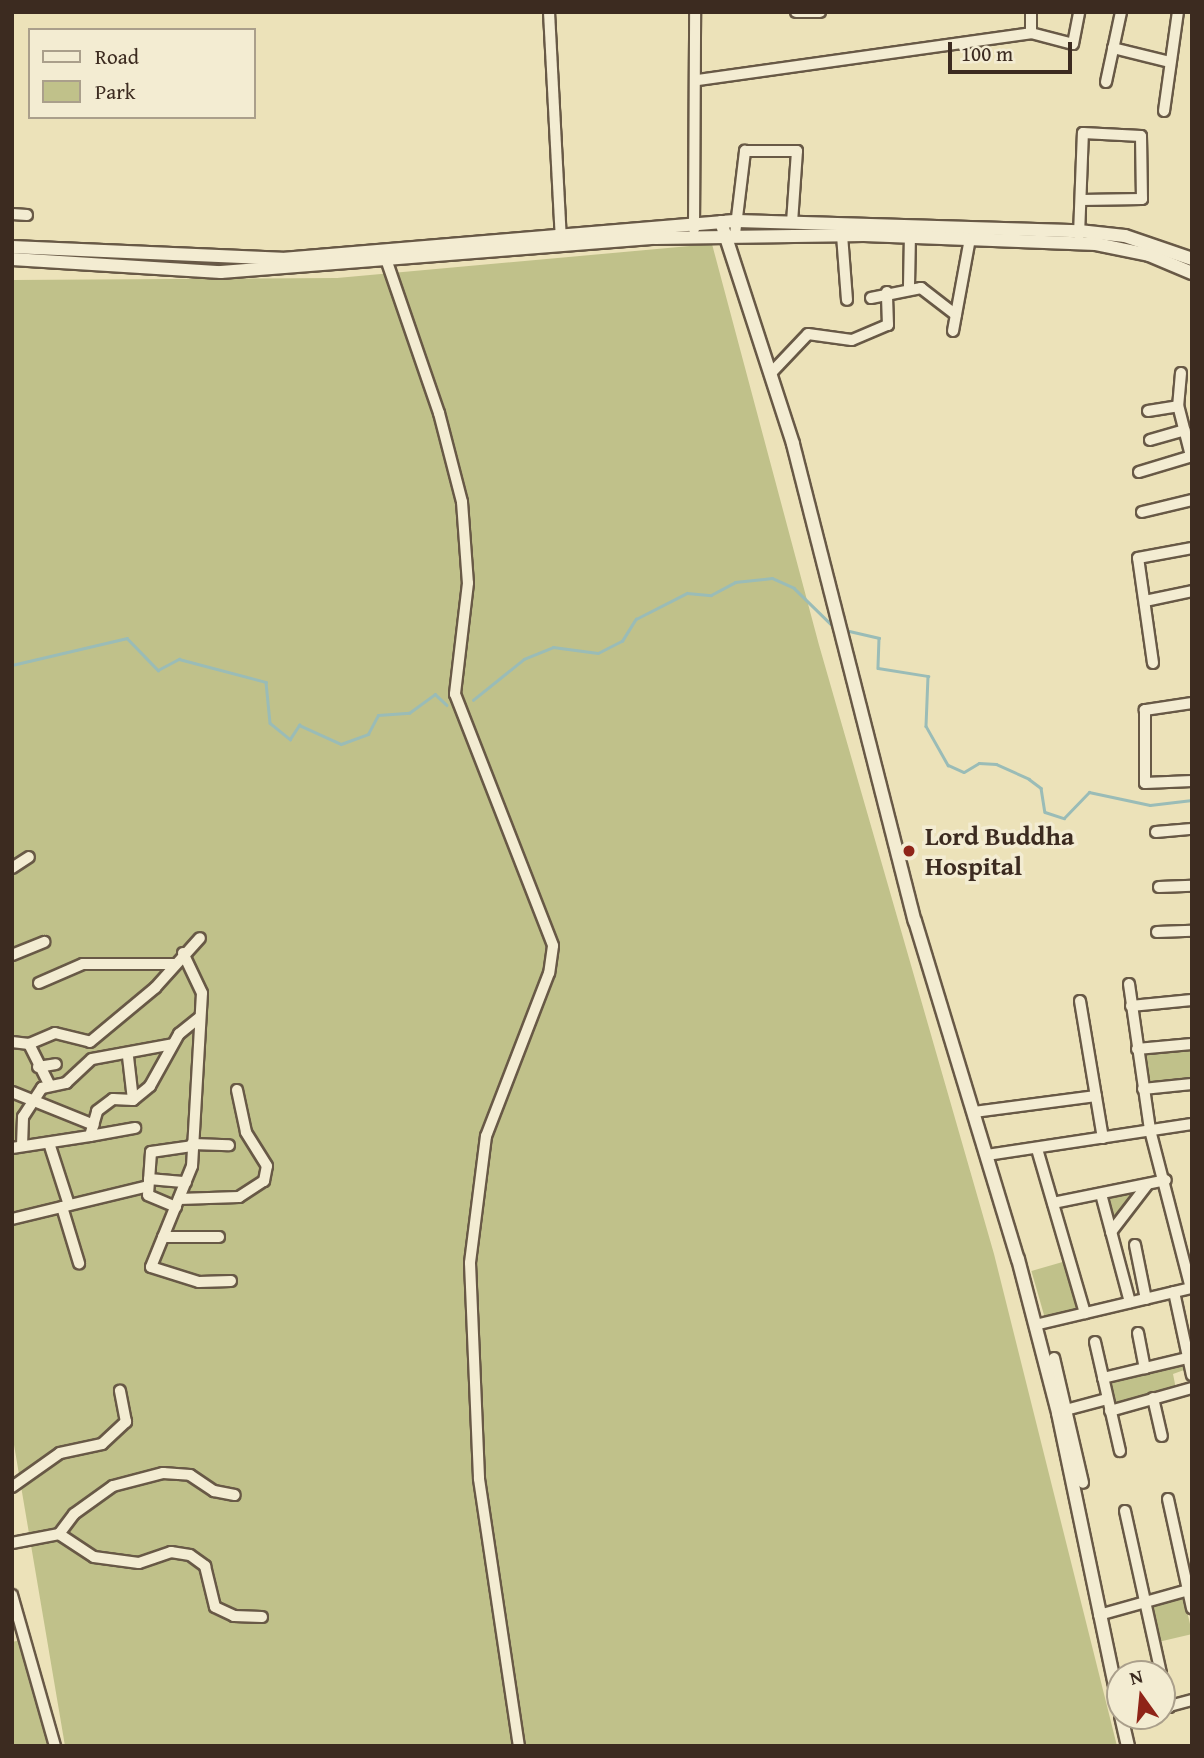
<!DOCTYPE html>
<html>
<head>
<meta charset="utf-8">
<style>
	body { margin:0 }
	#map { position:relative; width:1204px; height:1758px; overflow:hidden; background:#ece2b9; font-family:"Gentium Book Plus",serif }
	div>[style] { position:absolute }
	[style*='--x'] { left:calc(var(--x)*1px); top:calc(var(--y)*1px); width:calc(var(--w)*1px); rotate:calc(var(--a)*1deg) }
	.green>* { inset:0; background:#c0c18a; transform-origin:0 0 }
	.stream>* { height:2.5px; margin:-1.25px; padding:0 1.25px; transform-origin:1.25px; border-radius:1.25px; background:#9abcb7 }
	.roads { filter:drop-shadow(2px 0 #685946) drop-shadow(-2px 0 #685946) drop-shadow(0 2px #685946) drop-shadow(0 -2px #685946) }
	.minor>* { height:10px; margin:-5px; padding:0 5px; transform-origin:5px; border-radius:5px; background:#f3ecd2 }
	.tertiary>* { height:12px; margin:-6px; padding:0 6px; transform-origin:6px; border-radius:6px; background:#f3ecd2 }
	.dots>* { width:19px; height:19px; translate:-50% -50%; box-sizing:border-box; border:4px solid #f3ecd2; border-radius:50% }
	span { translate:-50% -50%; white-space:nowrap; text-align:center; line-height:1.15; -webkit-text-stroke:7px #f3ecd2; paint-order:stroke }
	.poi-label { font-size:26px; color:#3c2b20; font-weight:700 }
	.left { translate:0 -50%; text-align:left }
	.frame { position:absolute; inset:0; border:14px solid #3c2b20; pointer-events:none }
	.legend { position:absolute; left:28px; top:28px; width:228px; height:91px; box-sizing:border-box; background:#f3ecd2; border:2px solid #aa9f8b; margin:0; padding:9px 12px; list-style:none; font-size:21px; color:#3c2b20 }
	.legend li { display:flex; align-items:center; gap:14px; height:35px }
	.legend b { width:35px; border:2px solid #aa9f8b }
	.north { position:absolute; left:1106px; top:1660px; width:70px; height:70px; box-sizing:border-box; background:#f3ecd2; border:2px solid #aa9f8b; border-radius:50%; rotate:345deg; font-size:19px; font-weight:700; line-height:28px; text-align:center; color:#3c2b20 }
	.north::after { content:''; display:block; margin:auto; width:24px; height:32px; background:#8f2418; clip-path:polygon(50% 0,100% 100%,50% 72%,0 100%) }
	.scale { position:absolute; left:948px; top:42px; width:124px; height:32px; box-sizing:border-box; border:4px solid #3c2b20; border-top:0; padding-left:9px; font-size:21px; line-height:24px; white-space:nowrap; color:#3c2b20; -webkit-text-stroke:5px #f3ecd2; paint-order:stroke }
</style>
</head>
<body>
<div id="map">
	<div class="green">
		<div style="clip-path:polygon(712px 244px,819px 645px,994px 1254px,1117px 1746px,65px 1746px,12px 1433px,12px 280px,337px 278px)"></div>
		<div style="clip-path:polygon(1192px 1048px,1192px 1081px,1148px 1086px,1141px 1053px)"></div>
		<div style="clip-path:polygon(1141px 1191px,1112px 1226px,1105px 1200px)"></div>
		<div style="left:1066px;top:1261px;width:50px;height:36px;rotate:74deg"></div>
		<div style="clip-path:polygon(1181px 1363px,1184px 1370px,1173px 1374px,1176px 1389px,1114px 1406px,1110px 1382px)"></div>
		<div style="left:1184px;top:1598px;width:37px;height:35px;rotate:77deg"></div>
		<div style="clip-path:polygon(21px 1640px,51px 1746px,12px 1746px,12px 1642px)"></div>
	</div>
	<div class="stream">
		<div style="--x:845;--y:630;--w:35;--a:13"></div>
		<div style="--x:879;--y:638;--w:30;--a:92"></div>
		<div style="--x:878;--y:668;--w:51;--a:9.1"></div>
		<div style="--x:928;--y:676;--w:50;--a:92.3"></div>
		<div style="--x:926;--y:726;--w:45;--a:60.6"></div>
		<div style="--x:948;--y:765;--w:17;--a:24"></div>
		<div style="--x:964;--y:772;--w:17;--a:-31"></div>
		<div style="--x:979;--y:763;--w:17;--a:3"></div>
		<div style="--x:996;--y:764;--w:36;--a:24"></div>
		<div style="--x:1029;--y:779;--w:15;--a:37"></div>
		<div style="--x:1041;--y:788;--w:24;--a:81"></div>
		<div style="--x:1045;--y:812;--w:20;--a:18"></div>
		<div style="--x:1064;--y:818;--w:36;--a:-46"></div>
		<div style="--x:1089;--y:792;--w:62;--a:12"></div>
		<div style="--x:1150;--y:805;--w:42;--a:-6.8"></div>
		<div style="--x:12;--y:665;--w:118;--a:-13.2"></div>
		<div style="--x:127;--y:638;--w:45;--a:45.9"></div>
		<div style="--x:158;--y:670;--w:24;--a:-28"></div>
		<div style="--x:179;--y:659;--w:90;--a:14.8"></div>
		<div style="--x:266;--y:682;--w:41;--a:84.4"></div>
		<div style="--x:270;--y:723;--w:26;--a:39"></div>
		<div style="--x:290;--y:739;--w:17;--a:-57"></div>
		<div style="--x:299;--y:725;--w:46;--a:24.3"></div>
		<div style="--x:341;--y:744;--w:29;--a:-20"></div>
		<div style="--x:368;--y:734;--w:21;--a:-62"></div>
		<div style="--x:378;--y:715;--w:31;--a:-4"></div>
		<div style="--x:409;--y:713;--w:32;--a:-36"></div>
		<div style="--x:435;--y:694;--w:16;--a:43"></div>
		<div style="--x:473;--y:700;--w:65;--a:-38.8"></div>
		<div style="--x:524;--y:659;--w:31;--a:-22"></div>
		<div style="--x:553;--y:647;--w:45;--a:7.6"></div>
		<div style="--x:598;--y:653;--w:27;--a:-27"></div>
		<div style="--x:622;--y:641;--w:26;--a:-58"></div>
		<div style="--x:636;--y:619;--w:57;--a:-27"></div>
		<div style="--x:687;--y:593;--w:24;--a:5"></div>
		<div style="--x:711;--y:595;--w:27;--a:-28"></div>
		<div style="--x:735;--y:582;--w:37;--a:-6"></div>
		<div style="--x:772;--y:578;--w:24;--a:24"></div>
		<div style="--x:794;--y:588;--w:57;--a:44.3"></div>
	</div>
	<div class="roads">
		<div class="minor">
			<div style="--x:549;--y:12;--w:230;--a:87"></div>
			<div style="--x:796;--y:12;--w:24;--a:0"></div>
			<div style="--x:1031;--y:33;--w:21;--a:-90"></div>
			<div style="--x:1113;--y:48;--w:59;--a:13.8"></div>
			<div style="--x:698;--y:80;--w:336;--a:-8"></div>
			<div style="--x:1031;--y:33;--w:43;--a:14.7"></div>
			<div style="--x:1073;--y:44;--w:33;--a:-79"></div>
			<div style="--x:1106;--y:82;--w:72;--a:-77.9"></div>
			<div style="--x:1164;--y:111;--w:100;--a:-82"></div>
			<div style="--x:12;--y:214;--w:15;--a:4"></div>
			<div style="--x:694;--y:229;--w:217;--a:-89.7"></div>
			<div style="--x:735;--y:234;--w:84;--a:-83.1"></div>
			<div style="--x:745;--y:151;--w:52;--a:0"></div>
			<div style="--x:797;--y:151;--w:71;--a:94"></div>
			<div style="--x:842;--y:235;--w:65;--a:85.6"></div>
			<div style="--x:1079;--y:235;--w:102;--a:-87.8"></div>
			<div style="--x:1083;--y:133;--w:58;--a:3"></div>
			<div style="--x:1141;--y:136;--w:63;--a:89.1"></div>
			<div style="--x:1142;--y:199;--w:61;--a:179.1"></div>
			<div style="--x:387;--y:262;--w:160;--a:71"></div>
			<div style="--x:439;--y:413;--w:92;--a:75.5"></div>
			<div style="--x:462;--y:502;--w:81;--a:85.8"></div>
			<div style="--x:468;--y:583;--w:112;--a:96.7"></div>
			<div style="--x:455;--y:694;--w:270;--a:68.7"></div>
			<div style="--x:553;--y:946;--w:27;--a:98"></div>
			<div style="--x:549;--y:973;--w:175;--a:111.1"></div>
			<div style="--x:486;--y:1136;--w:128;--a:97.2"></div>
			<div style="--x:470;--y:1263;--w:216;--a:87.6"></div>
			<div style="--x:479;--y:1479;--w:270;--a:81.5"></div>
			<div style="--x:909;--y:286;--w:50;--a:-88.9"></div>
			<div style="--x:871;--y:298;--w:51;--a:-11.3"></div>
			<div style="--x:921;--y:288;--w:44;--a:37.6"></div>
			<div style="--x:953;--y:331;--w:95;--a:-79.6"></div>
			<div style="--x:772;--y:372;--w:52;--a:-46.5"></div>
			<div style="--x:808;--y:334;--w:44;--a:7.8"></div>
			<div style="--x:852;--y:340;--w:39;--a:-23"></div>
			<div style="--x:888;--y:325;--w:33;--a:-92"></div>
			<div style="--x:1181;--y:373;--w:32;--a:95"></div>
			<div style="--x:1178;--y:405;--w:53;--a:75.7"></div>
			<div style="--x:1148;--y:411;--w:30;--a:-9"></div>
			<div style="--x:1150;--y:440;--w:36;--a:-16"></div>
			<div style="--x:1139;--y:472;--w:55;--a:-16.8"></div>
			<div style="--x:1142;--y:512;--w:51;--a:-13.5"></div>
			<div style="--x:1145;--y:601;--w:48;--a:-12"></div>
			<div style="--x:1153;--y:663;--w:106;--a:-98.1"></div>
			<div style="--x:1138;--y:558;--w:55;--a:-10.5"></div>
			<div style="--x:1192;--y:703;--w:48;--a:171.5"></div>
			<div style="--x:1145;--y:710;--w:73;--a:90"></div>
			<div style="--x:1145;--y:783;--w:47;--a:-2.4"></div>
			<div style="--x:1156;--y:832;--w:36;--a:-5"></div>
			<div style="--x:12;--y:868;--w:20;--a:-33"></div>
			<div style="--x:1159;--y:887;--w:33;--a:-2"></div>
			<div style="--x:1157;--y:932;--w:35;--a:-2"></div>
			<div style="--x:183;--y:953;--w:44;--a:64.6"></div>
			<div style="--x:202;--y:993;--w:173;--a:93.3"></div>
			<div style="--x:192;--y:1166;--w:109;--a:112.1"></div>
			<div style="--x:151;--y:1267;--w:50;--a:17.4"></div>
			<div style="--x:199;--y:1282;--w:32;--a:-2"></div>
			<div style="--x:12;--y:955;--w:35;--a:-22"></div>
			<div style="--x:39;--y:983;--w:48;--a:-23.4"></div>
			<div style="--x:83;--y:964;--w:92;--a:0"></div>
			<div style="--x:1129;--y:984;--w:148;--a:81.8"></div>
			<div style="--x:1150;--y:1130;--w:163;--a:75.5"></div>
			<div style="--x:1080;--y:1001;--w:139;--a:80.5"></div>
			<div style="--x:1131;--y:1006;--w:61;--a:-5.6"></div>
			<div style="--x:12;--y:1042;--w:17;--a:7"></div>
			<div style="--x:1137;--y:1049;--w:55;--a:-5.2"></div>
			<div style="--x:38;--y:1067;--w:18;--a:-9"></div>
			<div style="--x:49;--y:1084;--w:45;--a:-116.6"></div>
			<div style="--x:29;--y:1044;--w:28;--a:-23"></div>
			<div style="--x:55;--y:1033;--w:36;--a:14"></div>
			<div style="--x:90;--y:1042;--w:85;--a:-39.7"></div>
			<div style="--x:155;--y:988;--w:67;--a:-48"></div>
			<div style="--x:1143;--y:1089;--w:49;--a:-5.8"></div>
			<div style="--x:12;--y:1092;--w:88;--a:21.9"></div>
			<div style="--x:133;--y:1100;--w:22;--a:-39"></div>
			<div style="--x:150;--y:1086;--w:60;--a:-60.9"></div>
			<div style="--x:179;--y:1034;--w:26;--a:-39"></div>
			<div style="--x:974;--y:1112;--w:123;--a:-7.5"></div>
			<div style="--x:90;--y:1136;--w:46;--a:-10.1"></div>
			<div style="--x:49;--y:1143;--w:65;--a:72.1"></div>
			<div style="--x:192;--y:1144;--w:37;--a:2"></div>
			<div style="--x:22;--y:1146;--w:29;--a:-88"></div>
			<div style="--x:23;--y:1117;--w:35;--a:-57"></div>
			<div style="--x:42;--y:1088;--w:25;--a:-12"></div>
			<div style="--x:66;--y:1083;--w:35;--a:-43"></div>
			<div style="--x:92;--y:1059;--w:82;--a:-10.5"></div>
			<div style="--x:12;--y:1148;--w:79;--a:-8.7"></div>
			<div style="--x:90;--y:1136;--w:26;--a:-74"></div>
			<div style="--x:97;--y:1111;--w:20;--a:-37"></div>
			<div style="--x:113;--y:1099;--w:20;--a:3"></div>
			<div style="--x:133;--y:1100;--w:43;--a:-96.6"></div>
			<div style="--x:1037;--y:1149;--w:171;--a:73.7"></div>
			<div style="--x:987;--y:1155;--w:207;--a:-8.6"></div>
			<div style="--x:149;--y:1179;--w:37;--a:5"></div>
			<div style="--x:1101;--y:1194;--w:112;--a:75"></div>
			<div style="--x:179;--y:1199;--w:60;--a:-1.9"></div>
			<div style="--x:239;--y:1197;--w:30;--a:-33"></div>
			<div style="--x:264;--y:1181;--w:15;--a:-79"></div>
			<div style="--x:267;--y:1166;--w:40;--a:-122"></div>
			<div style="--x:246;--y:1132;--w:43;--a:-102.1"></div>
			<div style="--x:1053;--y:1203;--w:115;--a:-11.5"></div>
			<div style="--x:62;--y:1207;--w:59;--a:73.1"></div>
			<div style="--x:176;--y:1207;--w:30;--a:-157"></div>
			<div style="--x:148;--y:1195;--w:43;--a:-86"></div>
			<div style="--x:151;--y:1152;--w:41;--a:-8.3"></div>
			<div style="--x:12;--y:1219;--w:140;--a:-13.6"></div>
			<div style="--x:1111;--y:1232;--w:59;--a:-52.5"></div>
			<div style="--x:163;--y:1237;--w:56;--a:0"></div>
			<div style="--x:1135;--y:1245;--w:55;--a:78.5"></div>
			<div style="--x:1174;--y:1292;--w:85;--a:77.8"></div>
			<div style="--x:1035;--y:1325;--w:161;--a:-13.3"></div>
			<div style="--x:1138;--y:1333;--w:36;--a:79"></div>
			<div style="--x:1095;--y:1342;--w:112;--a:77.1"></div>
			<div style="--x:1054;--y:1358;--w:128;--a:76.9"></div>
			<div style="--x:1103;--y:1378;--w:86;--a:-13.4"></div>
			<div style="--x:1153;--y:1398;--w:39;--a:77"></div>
			<div style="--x:1062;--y:1411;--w:47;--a:-14.9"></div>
			<div style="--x:1110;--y:1411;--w:85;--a:-15.7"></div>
			<div style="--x:12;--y:1487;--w:59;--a:-35.3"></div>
			<div style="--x:60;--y:1453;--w:43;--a:-12.1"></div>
			<div style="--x:102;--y:1444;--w:33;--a:-43"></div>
			<div style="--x:126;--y:1422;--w:32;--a:-101"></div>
			<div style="--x:1168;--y:1499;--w:112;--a:77.6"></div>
			<div style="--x:1125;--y:1511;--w:167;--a:77.5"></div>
			<div style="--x:59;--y:1534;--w:42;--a:33.3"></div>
			<div style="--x:94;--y:1557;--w:45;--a:7.6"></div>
			<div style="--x:139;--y:1563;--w:34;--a:-19"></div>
			<div style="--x:171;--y:1552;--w:19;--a:9"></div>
			<div style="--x:190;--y:1555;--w:19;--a:36"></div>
			<div style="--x:205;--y:1566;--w:42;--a:76.3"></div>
			<div style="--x:215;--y:1607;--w:21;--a:25"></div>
			<div style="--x:234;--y:1616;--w:28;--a:2"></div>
			<div style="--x:12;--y:1543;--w:48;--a:-10.8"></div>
			<div style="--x:59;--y:1534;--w:25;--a:-53"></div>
			<div style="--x:74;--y:1514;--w:48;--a:-35.7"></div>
			<div style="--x:113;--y:1486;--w:52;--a:-14.6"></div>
			<div style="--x:163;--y:1473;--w:27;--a:4"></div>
			<div style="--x:190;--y:1475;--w:29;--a:34"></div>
			<div style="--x:214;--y:1491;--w:21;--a:11"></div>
			<div style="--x:12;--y:1595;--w:157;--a:74.1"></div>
			<div style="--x:1099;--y:1615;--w:97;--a:-15.6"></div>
			<div style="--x:1162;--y:1678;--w:30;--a:76"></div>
			<div style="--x:1162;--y:1708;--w:31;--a:-15"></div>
		</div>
		<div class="tertiary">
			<div style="--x:721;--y:222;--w:233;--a:72"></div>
			<div style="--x:793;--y:444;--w:492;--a:75.7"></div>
			<div style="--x:915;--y:921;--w:353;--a:73.1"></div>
			<div style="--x:1018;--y:1259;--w:159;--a:75.4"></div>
			<div style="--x:1058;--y:1413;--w:302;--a:78.2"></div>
			<div style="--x:12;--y:247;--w:270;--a:2.5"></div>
			<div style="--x:282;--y:259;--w:457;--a:-4.8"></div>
			<div style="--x:737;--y:221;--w:342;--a:1.7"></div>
			<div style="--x:1079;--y:231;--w:46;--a:6.2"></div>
			<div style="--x:1125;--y:236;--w:71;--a:18.9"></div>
			<div style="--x:12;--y:259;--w:209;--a:3.6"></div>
			<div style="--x:221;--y:272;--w:435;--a:-4.5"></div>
			<div style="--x:655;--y:238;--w:209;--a:-0.8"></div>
			<div style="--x:864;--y:235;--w:232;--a:2.2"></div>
			<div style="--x:1096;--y:244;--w:54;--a:11.7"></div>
			<div style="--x:1149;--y:255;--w:47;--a:22.7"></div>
			<div style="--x:1121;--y:1716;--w:31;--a:77"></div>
		</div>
	</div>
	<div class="dots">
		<div style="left:909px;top:851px;background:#8f2418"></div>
	</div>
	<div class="poi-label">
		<span class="left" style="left:925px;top:851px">Lord Buddha<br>Hospital</span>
	</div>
	<div class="frame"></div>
	<ul class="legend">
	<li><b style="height:9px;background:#f3ecd2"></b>Road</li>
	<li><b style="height:19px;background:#c0c18a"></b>Park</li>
	</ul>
	<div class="north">N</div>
	<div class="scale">100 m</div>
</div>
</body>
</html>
